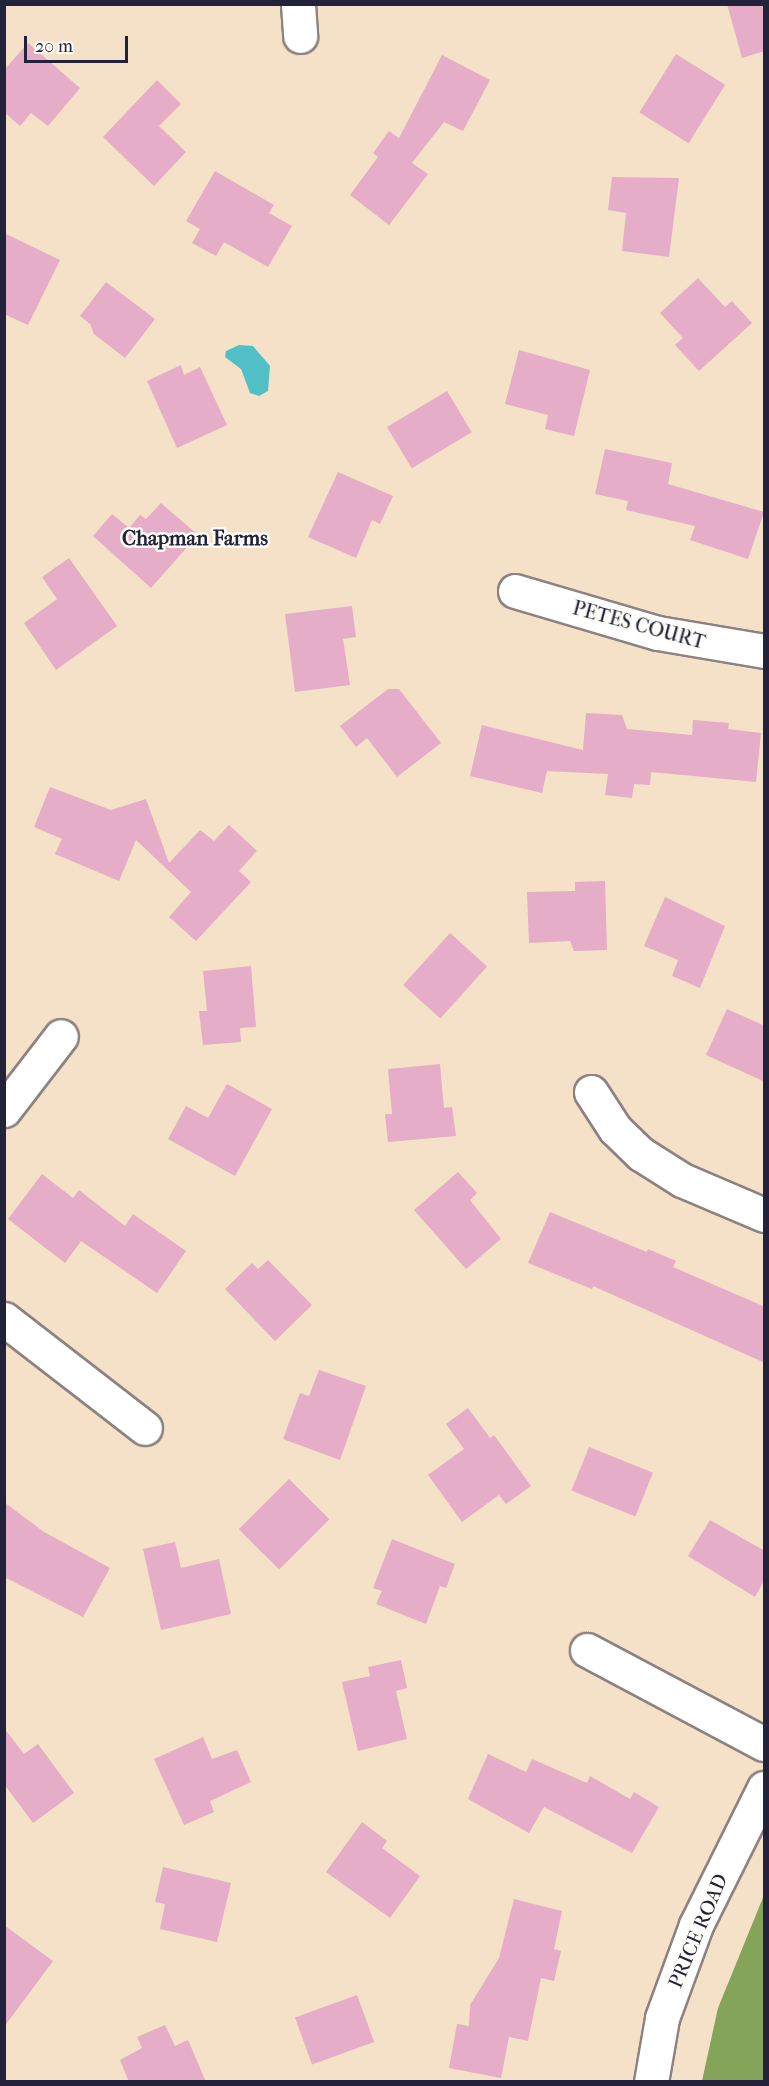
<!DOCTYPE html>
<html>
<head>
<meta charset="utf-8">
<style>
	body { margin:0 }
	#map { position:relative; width:769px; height:2086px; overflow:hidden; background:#f5e1c7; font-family:"IM FELL French Canon",serif }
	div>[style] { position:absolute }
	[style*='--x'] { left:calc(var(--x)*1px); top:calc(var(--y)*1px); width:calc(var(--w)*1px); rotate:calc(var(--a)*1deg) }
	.forest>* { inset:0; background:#84a559 }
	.water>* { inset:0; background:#51bfc6 }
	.building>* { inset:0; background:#e5adc8; transform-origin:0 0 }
	.roads { filter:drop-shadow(2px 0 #8c8281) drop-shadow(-2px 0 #8c8281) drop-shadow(0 2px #8c8281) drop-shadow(0 -2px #8c8281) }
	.minor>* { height:33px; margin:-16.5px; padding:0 16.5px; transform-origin:16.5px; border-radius:16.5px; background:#fff }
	span { translate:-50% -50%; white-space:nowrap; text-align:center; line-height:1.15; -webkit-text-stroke:5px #fdfcf7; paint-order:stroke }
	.street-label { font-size:20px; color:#22223b }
	.neighbourhood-label { font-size:21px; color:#22223b; font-weight:700 }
	.frame { position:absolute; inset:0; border:6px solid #22223b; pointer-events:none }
	.scale { position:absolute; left:24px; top:36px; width:104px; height:27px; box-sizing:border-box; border:3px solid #22223b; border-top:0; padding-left:8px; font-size:18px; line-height:21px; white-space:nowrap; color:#22223b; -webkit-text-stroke:4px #fdfcf7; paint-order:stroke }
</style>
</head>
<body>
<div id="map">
	<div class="forest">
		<div style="clip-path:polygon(764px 1895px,764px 2081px,702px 2081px,718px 2008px)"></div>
	</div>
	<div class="water">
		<div style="clip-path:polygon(239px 345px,253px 346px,270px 366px,268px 391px,259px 396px,250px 393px,241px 369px,225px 357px,226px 351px)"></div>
	</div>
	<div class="building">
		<div style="clip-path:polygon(727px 4px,765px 4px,765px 51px,742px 58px)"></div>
		<div style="clip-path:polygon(28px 43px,80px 88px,48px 126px,31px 113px,20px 126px,4px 112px,4px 70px)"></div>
		<div style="left:676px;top:54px;width:58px;height:69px;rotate:32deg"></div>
		<div style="clip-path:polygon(442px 55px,490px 80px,463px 131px,444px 122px,412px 163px,428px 174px,389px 225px,350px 195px,378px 157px,373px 153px,389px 131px,399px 138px)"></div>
		<div style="clip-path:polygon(157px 80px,181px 104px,159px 126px,186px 152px,154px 186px,103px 137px)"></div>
		<div style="clip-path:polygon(215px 171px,274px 205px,269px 213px,292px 226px,268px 267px,224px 242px,216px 256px,192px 243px,200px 229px,186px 221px)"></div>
		<div style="clip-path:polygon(612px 177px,679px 178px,669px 257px,622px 251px,626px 213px,608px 210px)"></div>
		<div style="clip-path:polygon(4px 233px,60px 260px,28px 325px,4px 314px)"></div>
		<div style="clip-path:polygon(698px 278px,725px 307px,732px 301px,752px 323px,699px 371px,675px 345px,683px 338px,660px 313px)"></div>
		<div style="clip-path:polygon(106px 282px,155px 319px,125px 358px,94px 334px,90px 324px,80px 316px)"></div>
		<div style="clip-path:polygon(519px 350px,590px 370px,574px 436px,545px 429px,548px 415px,505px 404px)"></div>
		<div style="clip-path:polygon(181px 365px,184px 375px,200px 367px,227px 425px,177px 448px,147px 381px)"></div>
		<div style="left:447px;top:391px;width:48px;height:70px;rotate:59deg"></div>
		<div style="clip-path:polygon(605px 449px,672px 463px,668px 484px,764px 512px,748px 559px,690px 540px,695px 526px,626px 510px,628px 501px,595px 494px)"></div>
		<div style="clip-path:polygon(338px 472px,393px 496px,380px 524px,372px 520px,356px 558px,308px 537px)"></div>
		<div style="clip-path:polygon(161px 503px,198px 535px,151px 588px,93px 536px,112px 514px,129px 528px,140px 515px,146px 519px)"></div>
		<div style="clip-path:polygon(69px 558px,117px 626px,56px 670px,24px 623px,57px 599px,42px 577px)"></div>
		<div style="clip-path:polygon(352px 606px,356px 637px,343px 639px,350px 685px,295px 692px,285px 614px)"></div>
		<div style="clip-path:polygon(388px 689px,399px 689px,441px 743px,397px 777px,367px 738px,356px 747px,340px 726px)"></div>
		<div style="clip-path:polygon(586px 713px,622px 715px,627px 729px,692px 735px,693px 720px,729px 723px,728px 729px,761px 733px,756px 782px,651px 772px,650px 785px,634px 784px,632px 798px,605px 795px,608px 774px,547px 771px,542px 793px,470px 776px,482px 725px,583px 750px)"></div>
		<div style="clip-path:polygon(50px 787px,111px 810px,146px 799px,169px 863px,200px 830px,214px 841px,229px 825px,257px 851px,239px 871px,251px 882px,196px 941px,169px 917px,191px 892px,136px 840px,119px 881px,55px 854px,62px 839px,34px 827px)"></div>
		<div style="clip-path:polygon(605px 881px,607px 950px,574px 951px,570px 941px,529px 943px,527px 892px,575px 891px,575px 882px)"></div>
		<div style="clip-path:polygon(665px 897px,725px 926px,700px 988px,672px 976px,678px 960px,644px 946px)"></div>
		<div style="left:450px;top:933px;width:50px;height:70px;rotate:42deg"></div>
		<div style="clip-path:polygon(251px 966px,256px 1027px,240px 1028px,241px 1042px,203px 1045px,199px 1011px,207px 1011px,203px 971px)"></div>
		<div style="clip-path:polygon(727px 1009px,765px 1026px,765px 1082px,706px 1055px)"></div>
		<div style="clip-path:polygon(440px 1064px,444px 1108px,452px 1107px,456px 1136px,388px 1142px,385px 1114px,392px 1114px,388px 1069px)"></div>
		<div style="clip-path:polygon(227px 1084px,272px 1109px,235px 1176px,168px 1139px,186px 1106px,208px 1118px)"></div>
		<div style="clip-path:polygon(458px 1172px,477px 1193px,470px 1200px,501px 1239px,466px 1269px,414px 1210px)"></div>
		<div style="clip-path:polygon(42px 1174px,73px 1198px,79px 1190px,125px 1226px,133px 1214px,186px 1251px,157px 1293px,81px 1241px,65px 1263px,8px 1219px)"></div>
		<div style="clip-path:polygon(550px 1212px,647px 1252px,648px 1249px,676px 1261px,673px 1267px,765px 1307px,765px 1363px,593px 1286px,592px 1289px,528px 1263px)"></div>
		<div style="clip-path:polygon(268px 1260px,312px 1305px,275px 1341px,225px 1289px,252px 1263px,258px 1269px)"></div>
		<div style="clip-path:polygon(319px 1370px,366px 1386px,340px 1460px,283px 1439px,300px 1393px,309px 1396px)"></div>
		<div style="clip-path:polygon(468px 1408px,490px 1438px,494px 1435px,531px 1486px,506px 1504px,499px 1495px,462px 1522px,428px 1475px,464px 1449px,446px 1424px)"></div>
		<div style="left:589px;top:1447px;width:69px;height:47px;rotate:22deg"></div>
		<div style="left:289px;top:1479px;width:57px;height:71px;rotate:45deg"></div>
		<div style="clip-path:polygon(4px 1502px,44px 1532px,110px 1568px,83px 1617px,4px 1577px)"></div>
		<div style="clip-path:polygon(710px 1520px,765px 1551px,765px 1579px,755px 1597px,688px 1556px)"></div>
		<div style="clip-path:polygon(392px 1539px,455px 1564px,446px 1588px,440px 1586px,426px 1624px,376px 1604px,382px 1591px,373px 1588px)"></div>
		<div style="clip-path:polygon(175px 1542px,181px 1568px,219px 1559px,231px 1614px,161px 1630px,143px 1549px)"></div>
		<div style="clip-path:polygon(401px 1660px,407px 1688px,396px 1691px,407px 1739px,358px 1751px,342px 1682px,370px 1676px,368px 1667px)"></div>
		<div style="clip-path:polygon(4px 1728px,24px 1754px,38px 1744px,74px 1793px,33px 1823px,4px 1784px)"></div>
		<div style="clip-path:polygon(203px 1737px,212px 1759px,237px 1750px,251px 1782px,210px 1801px,214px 1812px,184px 1825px,154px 1759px)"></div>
		<div style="clip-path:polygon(488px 1754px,526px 1772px,532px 1759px,587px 1783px,590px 1776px,630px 1799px,634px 1792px,659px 1807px,632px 1853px,544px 1807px,529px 1833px,468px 1799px)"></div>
		<div style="clip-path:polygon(362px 1822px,387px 1841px,382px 1848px,420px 1876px,390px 1918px,326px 1872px)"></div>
		<div style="clip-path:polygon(163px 1867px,231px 1883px,217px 1942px,160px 1929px,165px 1904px,155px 1902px)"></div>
		<div style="clip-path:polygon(514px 1899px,562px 1911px,554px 1949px,561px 1951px,554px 1981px,541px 1978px,528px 2041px,509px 2037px,501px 2078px,449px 2068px,457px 2024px,469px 2026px,470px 2005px,499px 1958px)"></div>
		<div style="clip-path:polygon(4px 1925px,53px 1961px,4px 2027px)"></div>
		<div style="left:357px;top:1995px;width:50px;height:66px;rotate:70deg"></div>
		<div style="clip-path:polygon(165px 2025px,175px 2046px,188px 2040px,206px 2082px,129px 2082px,120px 2060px,142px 2048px,137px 2037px)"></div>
	</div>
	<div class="roads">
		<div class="minor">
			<div style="--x:298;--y:4;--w:32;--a:86"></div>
			<div style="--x:515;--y:591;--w:149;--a:16.4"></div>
			<div style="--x:658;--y:633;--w:108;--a:9.6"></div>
			<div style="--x:591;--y:1092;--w:44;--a:57"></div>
			<div style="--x:615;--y:1129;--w:36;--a:44"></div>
			<div style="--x:641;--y:1154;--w:49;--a:32.4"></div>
			<div style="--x:682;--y:1180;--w:89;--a:23.1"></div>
			<div style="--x:4;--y:1110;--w:93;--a:-52.4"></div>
			<div style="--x:4;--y:1319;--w:178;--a:37.7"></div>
			<div style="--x:587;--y:1650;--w:200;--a:28"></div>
			<div style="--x:651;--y:2082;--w:65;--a:-80.2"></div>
			<div style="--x:662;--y:2018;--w:99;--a:-69.9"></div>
			<div style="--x:696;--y:1925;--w:153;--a:-63.6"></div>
		</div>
	</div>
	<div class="street-label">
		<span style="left:639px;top:625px;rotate:15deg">PETES COURT</span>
		<span style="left:698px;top:1931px;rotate:-67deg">PRICE ROAD</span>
	</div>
	<div class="neighbourhood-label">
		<span style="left:195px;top:538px">Chapman Farms</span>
	</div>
	<div class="frame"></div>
	<div class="scale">20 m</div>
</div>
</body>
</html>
